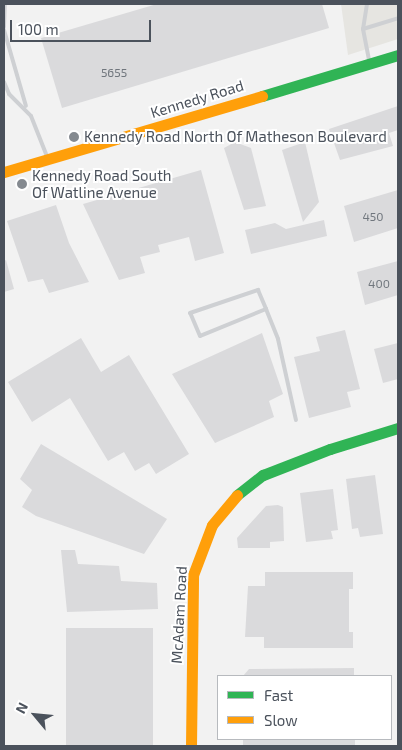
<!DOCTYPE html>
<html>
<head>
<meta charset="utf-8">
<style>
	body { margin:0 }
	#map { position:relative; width:402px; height:750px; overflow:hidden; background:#f2f2f2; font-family:"Exo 2",sans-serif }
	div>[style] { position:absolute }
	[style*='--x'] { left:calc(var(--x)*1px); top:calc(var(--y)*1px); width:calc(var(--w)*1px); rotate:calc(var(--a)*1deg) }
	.commercial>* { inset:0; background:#e6e5e1 }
	.building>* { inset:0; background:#dadadc; transform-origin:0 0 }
	.lane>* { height:4px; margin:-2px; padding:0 2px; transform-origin:2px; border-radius:2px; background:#ced0d3 }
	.fast>* { height:11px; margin:-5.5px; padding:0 5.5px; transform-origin:5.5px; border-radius:5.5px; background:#30b455 }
	.slow>* { height:11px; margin:-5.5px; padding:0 5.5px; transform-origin:5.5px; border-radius:5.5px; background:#ff9f0a }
	.dots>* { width:14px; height:14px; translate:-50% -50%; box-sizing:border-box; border:2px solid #fff; border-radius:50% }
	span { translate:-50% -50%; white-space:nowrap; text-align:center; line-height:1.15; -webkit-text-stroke:4px #fff; paint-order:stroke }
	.number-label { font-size:12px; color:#70767d }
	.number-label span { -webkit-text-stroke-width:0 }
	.street-label { font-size:15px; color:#4b525c }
	.poi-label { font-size:15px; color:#4b525c }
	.left { translate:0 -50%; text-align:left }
	.frame { position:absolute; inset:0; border:5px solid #4b525c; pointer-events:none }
	.legend { position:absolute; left:217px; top:675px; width:175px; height:65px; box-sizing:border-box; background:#fff; border:1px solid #b7babe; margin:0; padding:6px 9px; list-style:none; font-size:15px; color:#4b525c }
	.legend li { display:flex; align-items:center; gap:10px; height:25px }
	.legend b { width:25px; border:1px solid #b7babe }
	.north { position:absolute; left:10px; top:690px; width:50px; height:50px; -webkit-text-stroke:4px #fff; paint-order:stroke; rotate:298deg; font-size:14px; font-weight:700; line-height:20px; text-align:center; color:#4b525c }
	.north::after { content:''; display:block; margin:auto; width:18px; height:22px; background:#4b525c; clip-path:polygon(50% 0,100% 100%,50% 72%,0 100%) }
	.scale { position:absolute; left:10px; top:20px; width:141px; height:22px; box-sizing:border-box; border:2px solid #4b525c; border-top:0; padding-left:6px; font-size:15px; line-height:18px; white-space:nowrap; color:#4b525c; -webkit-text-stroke:4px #fff; paint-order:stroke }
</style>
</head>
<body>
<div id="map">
	<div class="commercial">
		<div style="clip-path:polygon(341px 4px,398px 4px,398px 39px,348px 55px)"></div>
	</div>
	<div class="building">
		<div style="clip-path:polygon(157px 4px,322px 4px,329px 28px,62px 108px,41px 38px)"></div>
		<div style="clip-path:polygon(398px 106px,398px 130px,389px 133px,393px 146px,340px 160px,329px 129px)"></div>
		<div style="clip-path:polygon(235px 142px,251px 148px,266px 206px,244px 210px,224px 148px)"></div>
		<div style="clip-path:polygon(305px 142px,319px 202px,303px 222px,282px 150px)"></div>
		<div style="clip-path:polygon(201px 170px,224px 253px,195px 261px,189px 237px,158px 245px,160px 252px,140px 257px,145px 273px,119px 280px,83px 204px)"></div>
		<div style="clip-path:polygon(398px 190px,398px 228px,354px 242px,344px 206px)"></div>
		<div style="clip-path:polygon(56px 205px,69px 243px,89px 282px,49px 293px,43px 279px,28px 282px,7px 221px)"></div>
		<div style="clip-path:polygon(324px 220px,327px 236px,251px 254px,245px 230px,275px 223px,286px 229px)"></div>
		<div style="clip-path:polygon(6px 260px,14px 289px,4px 292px,4px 261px)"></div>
		<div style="clip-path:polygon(398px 261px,398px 295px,365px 305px,357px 272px)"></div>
		<div style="clip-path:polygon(345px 330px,360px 389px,347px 392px,351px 407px,309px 418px,294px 357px,320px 351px,316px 337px)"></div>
		<div style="clip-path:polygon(262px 333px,283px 394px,269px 401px,274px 417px,215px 443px,172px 374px)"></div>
		<div style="clip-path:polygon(81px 338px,101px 372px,129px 355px,189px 454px,156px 474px,149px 463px,135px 471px,124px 452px,108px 461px,70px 398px,32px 422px,8px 382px)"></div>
		<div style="clip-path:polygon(398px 343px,398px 379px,383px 383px,374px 349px)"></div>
		<div style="clip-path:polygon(41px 444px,167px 519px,144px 554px,36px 516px,22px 507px,32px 490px,20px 479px)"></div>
		<div style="clip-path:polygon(375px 475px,383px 534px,360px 537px,358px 528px,352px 529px,346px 479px)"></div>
		<div style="clip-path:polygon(333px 489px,338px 530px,331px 531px,333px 539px,306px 542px,300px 493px)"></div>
		<div style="clip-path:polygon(278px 505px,283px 507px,284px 541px,270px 542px,270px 548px,238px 548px,237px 538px,266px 506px)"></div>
		<div style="clip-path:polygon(61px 550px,75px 550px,78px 564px,119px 566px,121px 581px,157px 583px,158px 609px,67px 612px)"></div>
		<div style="clip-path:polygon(265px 572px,353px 572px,353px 589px,349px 589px,349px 632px,353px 632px,353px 648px,264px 648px,264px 637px,245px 637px,248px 586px,265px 586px)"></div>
		<div style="left:66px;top:628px;width:87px;height:118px"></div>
		<div style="clip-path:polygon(354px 668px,354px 676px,243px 676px,249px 669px)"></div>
		<div style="left:243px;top:739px;width:112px;height:7px"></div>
	</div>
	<div class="lane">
		<div style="--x:367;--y:4;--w:25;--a:99"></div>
		<div style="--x:363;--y:29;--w:33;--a:79"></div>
		<div style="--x:4;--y:27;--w:23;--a:-88"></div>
		<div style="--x:363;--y:29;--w:37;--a:-17"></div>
		<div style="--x:4;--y:30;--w:79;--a:73.9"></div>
		<div style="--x:4;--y:82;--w:13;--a:67"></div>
		<div style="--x:9;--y:94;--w:31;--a:45"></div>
		<div style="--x:31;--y:116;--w:46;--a:68.4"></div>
		<div style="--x:266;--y:309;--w:71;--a:157.8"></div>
		<div style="--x:200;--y:336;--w:25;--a:-113"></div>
		<div style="--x:190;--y:313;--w:72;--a:-18.7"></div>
		<div style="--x:258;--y:290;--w:21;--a:67"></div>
		<div style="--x:266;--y:309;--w:32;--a:68"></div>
		<div style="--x:278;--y:339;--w:83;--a:77.5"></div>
	</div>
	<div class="fast">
		<div style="--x:262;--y:96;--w:142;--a:-16.8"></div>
		<div style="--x:237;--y:495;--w:33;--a:-38"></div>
		<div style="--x:263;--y:475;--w:72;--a:-21.2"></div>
		<div style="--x:330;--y:449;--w:71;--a:-17.2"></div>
	</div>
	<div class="slow">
		<div style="--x:4;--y:172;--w:269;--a:-16.4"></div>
		<div style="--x:191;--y:746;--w:171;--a:-89.3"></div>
		<div style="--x:193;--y:575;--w:53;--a:-69.2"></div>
		<div style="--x:212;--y:525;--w:39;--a:-50"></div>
	</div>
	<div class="dots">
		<div style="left:74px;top:137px;background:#858a90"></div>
		<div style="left:22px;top:184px;background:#858a90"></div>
	</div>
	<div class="number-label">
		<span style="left:114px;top:73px">5655</span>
		<span style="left:373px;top:217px">450</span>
		<span style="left:379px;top:284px">400</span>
	</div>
	<div class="street-label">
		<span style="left:197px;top:99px;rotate:-17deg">Kennedy Road</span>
		<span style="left:179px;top:615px;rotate:-87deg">McAdam Road</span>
	</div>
	<div class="poi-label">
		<span class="left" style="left:84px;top:137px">Kennedy Road North Of Matheson Boulevard</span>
		<span class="left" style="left:32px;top:184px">Kennedy Road South<br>Of Watline Avenue</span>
	</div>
	<div class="frame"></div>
	<ul class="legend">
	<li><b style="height:6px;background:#30b455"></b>Fast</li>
	<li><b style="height:6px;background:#ff9f0a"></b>Slow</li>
	</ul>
	<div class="north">N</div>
	<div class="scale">100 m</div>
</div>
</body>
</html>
